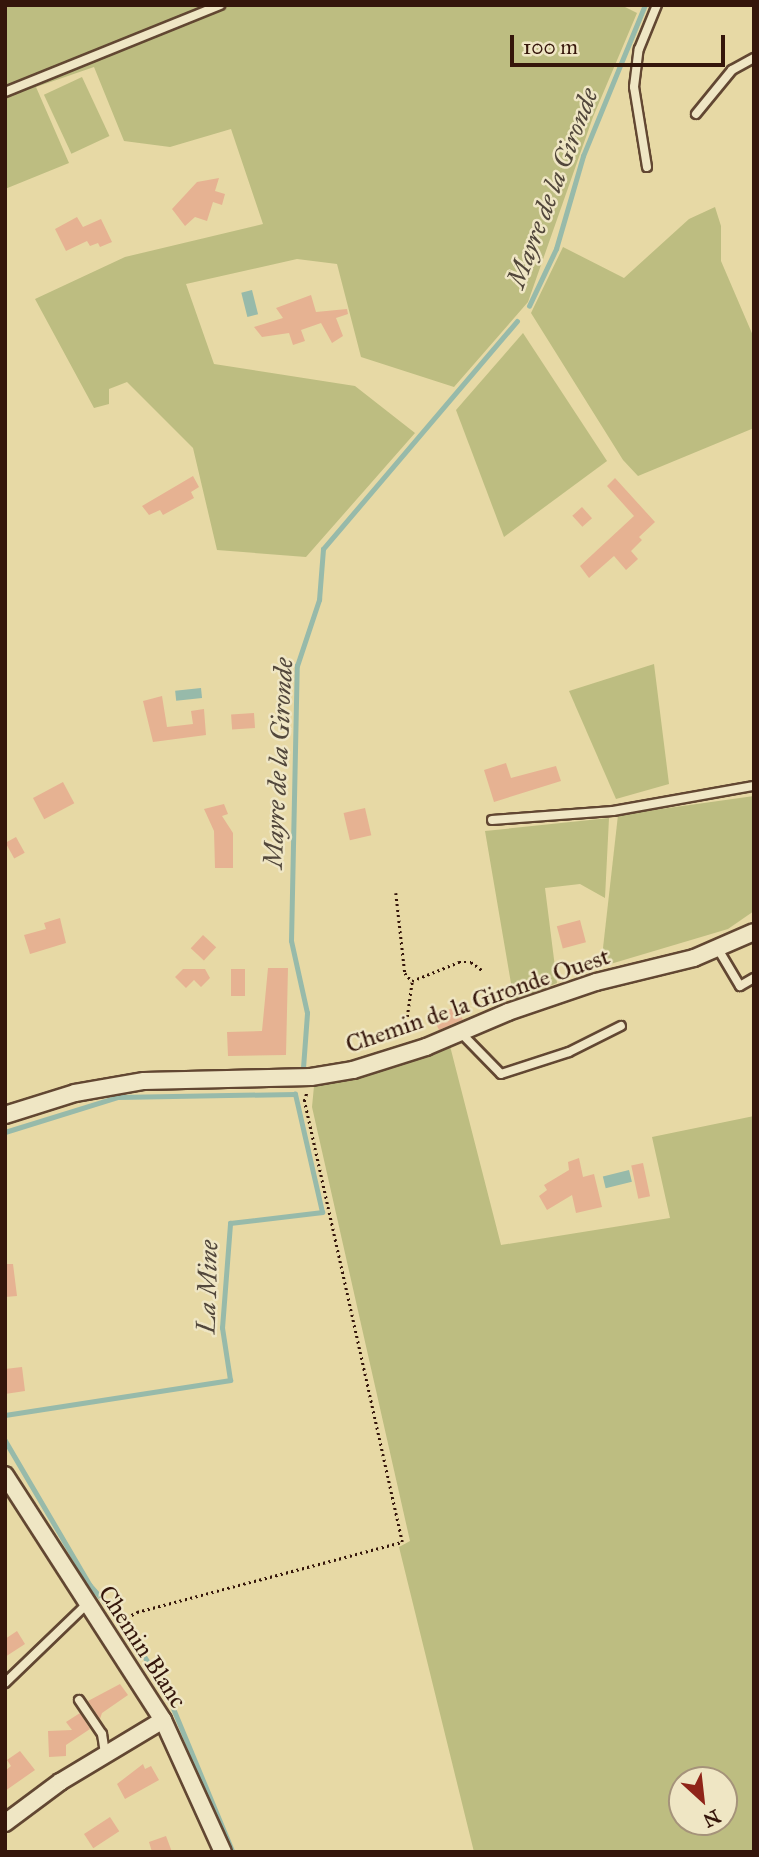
<!DOCTYPE html>
<html>
<head>
<meta charset="utf-8">
<style>
	body { margin:0 }
	#map { position:relative; width:759px; height:1857px; overflow:hidden; background:#e7d9a5; font-family:"IM FELL Great Primer",serif }
	div>[style] { position:absolute }
	[style*='--x'] { left:calc(var(--x)*1px); top:calc(var(--y)*1px); width:calc(var(--w)*1px); rotate:calc(var(--a)*1deg) }
	.green>* { inset:0; background:#bdbd81; transform-origin:0 0 }
	.water>* { inset:0; background:#97baaa; transform-origin:0 0 }
	.stream>* { height:4.5px; margin:-2.25px; padding:0 2.25px; transform-origin:2.25px; border-radius:2.25px; background:#97baaa }
	.building>* { inset:0; background:#e6b292; transform-origin:0 0 }
	.path>* { height:2.5px; margin-top:-1.25px; transform-origin:0; background:repeating-linear-gradient(90deg,#35160b 0 2px,transparent 0 5.5px) }
	.roads { filter:drop-shadow(2px 0 #624732) drop-shadow(-2px 0 #624732) drop-shadow(0 2px #624732) drop-shadow(0 -2px #624732) }
	.lane>* { height:8px; margin:-4px; padding:0 4px; transform-origin:4px; border-radius:4px; background:#efe6c4 }
	.street>* { height:16px; margin:-8px; padding:0 8px; transform-origin:8px; border-radius:8px; background:#efe6c4 }
	span { translate:-50% -50%; white-space:nowrap; text-align:center; line-height:1.15; -webkit-text-stroke:5px #efe6c4; paint-order:stroke }
	.street-label { font-size:24px; color:#35160b }
	.water-label { font-size:26px; color:#52473b; font-style:italic }
	.frame { position:absolute; inset:0; border:7px solid #35160b; pointer-events:none }
	.north { position:absolute; left:668px; top:1766px; width:70px; height:70px; box-sizing:border-box; background:#efe6c4; border:2px solid #a5937a; border-radius:50%; rotate:153deg; font-size:19px; font-weight:700; line-height:28px; text-align:center; color:#35160b }
	.north::after { content:''; display:block; margin:auto; width:24px; height:32px; background:#8f2418; clip-path:polygon(50% 0,100% 100%,50% 72%,0 100%) }
	.scale { position:absolute; left:510px; top:35px; width:215px; height:32px; box-sizing:border-box; border:4px solid #35160b; border-top:0; padding-left:9px; font-size:21px; line-height:24px; white-space:nowrap; color:#35160b; -webkit-text-stroke:5px #efe6c4; paint-order:stroke }
</style>
</head>
<body>
<div id="map">
	<div class="green">
		<div style="clip-path:polygon(5px 5px,621px 5px,637px 13px,593px 117px,528px 302px,454px 387px,361px 357px,337px 264px,297px 259px,186px 284px,214px 364px,355px 386px,415px 433px,306px 557px,217px 550px,193px 448px,127px 382px,109px 389px,109px 404px,94px 408px,35px 299px,125px 257px,263px 224px,231px 129px,170px 147px,124px 141px,94px 67px,36px 87px,69px 163px,5px 189px)"></div>
		<div style="left:82px;top:77px;width:65px;height:42px;rotate:65deg"></div>
		<div style="clip-path:polygon(715px 207px,721px 226px,721px 261px,754px 338px,754px 428px,638px 476px,623px 460px,531px 313px,563px 247px,624px 278px,689px 219px)"></div>
		<div style="clip-path:polygon(523px 333px,607px 461px,504px 537px,456px 410px)"></div>
		<div style="clip-path:polygon(654px 664px,669px 784px,616px 799px,569px 691px)"></div>
		<div style="clip-path:polygon(754px 796px,754px 911px,728px 929px,607px 965px,603px 948px,618px 815px)"></div>
		<div style="clip-path:polygon(609px 818px,605px 898px,580px 884px,545px 888px,557px 983px,514px 1001px,485px 831px)"></div>
		<div style="clip-path:polygon(evenodd,450px 1046px,501px 1245px,670px 1218px,652px 1137px,754px 1116px,754px 1852px,474px 1852px,399px 1547px,410px 1541px,312px 1107px,314px 1086px,385px 1070px,450px 1046px,682px 1780px,724px 1780px,724px 1822px,682px 1822px,682px 1780px)"></div>
	</div>
	<div class="water">
		<div style="left:252px;top:290px;width:25px;height:11px;rotate:76deg"></div>
		<div style="left:201px;top:688px;width:10px;height:26px;rotate:84deg"></div>
		<div style="left:629px;top:1170px;width:12px;height:27px;rotate:76deg"></div>
	</div>
	<div class="stream">
		<div style="--x:529;--y:306;--w:63;--a:-64.7"></div>
		<div style="--x:556;--y:249;--w:97;--a:-73.8"></div>
		<div style="--x:583;--y:156;--w:163;--a:-67.7"></div>
		<div style="--x:303;--y:1068;--w:55;--a:-85.8"></div>
		<div style="--x:307;--y:1013;--w:74;--a:-102.5"></div>
		<div style="--x:291;--y:941;--w:275;--a:-88.8"></div>
		<div style="--x:297;--y:666;--w:70;--a:-71.6"></div>
		<div style="--x:319;--y:600;--w:51;--a:-85.5"></div>
		<div style="--x:323;--y:549;--w:299;--a:-49.6"></div>
		<div style="--x:5;--y:1132;--w:118;--a:-17.2"></div>
		<div style="--x:118;--y:1097;--w:177;--a:-1"></div>
		<div style="--x:5;--y:1415;--w:228;--a:-8.8"></div>
		<div style="--x:230;--y:1380;--w:53;--a:-98.7"></div>
		<div style="--x:222;--y:1328;--w:105;--a:-85.6"></div>
		<div style="--x:230;--y:1223;--w:93;--a:-6.8"></div>
		<div style="--x:322;--y:1212;--w:121;--a:-102.9"></div>
		<div style="--x:5;--y:1440;--w:168;--a:59.6"></div>
		<div style="--x:90;--y:1585;--w:40;--a:49"></div>
		<div style="--x:126;--y:1628;--w:72;--a:57"></div>
		<div style="--x:165;--y:1688;--w:178;--a:67.5"></div>
	</div>
	<div class="building">
		<div style="clip-path:polygon(219px 178px,215px 191px,225px 194px,222px 205px,213px 202px,207px 221px,195px 217px,185px 226px,172px 209px,197px 182px)"></div>
		<div style="clip-path:polygon(77px 217px,83px 227px,101px 219px,112px 242px,100px 247px,98px 243px,90px 246px,87px 241px,66px 251px,55px 229px)"></div>
		<div style="clip-path:polygon(311px 295px,316px 312px,347px 309px,348px 314px,336px 318px,343px 336px,332px 343px,321px 323px,301px 330px,305px 341px,293px 345px,289px 333px,262px 337px,254px 327px,283px 318px,276px 308px)"></div>
		<div style="clip-path:polygon(193px 476px,199px 487px,191px 492px,194px 498px,163px 515px,160px 510px,149px 515px,142px 506px)"></div>
		<div style="clip-path:polygon(615px 478px,655px 522px,639px 537px,642px 540px,631px 551px,638px 559px,626px 570px,614px 556px,589px 578px,580px 566px,634px 516px,607px 486px)"></div>
		<div style="left:582px;top:507px;width:15px;height:13px;rotate:48deg"></div>
		<div style="clip-path:polygon(162px 696px,167px 727px,193px 724px,191px 711px,204px 709px,206px 735px,153px 742px,143px 701px)"></div>
		<div style="left:254px;top:713px;width:15px;height:23px;rotate:86deg"></div>
		<div style="clip-path:polygon(506px 763px,511px 778px,556px 766px,561px 781px,494px 802px,484px 770px)"></div>
		<div style="left:63px;top:782px;width:24px;height:34px;rotate:62deg"></div>
		<div style="clip-path:polygon(224px 804px,228px 814px,222px 816px,233px 833px,233px 868px,215px 868px,214px 831px,204px 809px)"></div>
		<div style="left:365px;top:808px;width:28px;height:22px;rotate:77deg"></div>
		<div style="left:16px;top:837px;width:18px;height:12px;rotate:61deg"></div>
		<div style="clip-path:polygon(60px 918px,66px 943px,30px 954px,24px 935px,46px 929px,44px 923px)"></div>
		<div style="left:580px;top:920px;width:23px;height:24px;rotate:75deg"></div>
		<div style="left:203px;top:935px;width:18px;height:18px;rotate:43deg"></div>
		<div style="clip-path:polygon(268px 968px,288px 968px,286px 1055px,228px 1056px,227px 1032px,262px 1031px)"></div>
		<div style="clip-path:polygon(183px 969px,205px 969px,210px 978px,201px 987px,194px 980px,186px 988px,175px 977px)"></div>
		<div style="left:231px;top:969px;width:14px;height:27px"></div>
		<div style="left:457px;top:1006px;width:15px;height:26px;rotate:67deg"></div>
		<div style="clip-path:polygon(579px 1158px,583px 1177px,594px 1174px,602px 1207px,576px 1213px,572px 1195px,547px 1210px,539px 1196px,547px 1190px,544px 1185px,569px 1170px,568px 1162px)"></div>
		<div style="left:643px;top:1163px;width:34px;height:12px;rotate:78deg"></div>
		<div style="clip-path:polygon(5px 1264px,13px 1264px,17px 1296px,5px 1297px)"></div>
		<div style="clip-path:polygon(22px 1367px,25px 1391px,5px 1394px,5px 1369px)"></div>
		<div style="clip-path:polygon(17px 1631px,25px 1644px,5px 1657px,5px 1639px)"></div>
		<div style="clip-path:polygon(120px 1684px,128px 1695px,102px 1713px,100px 1719px,88px 1701px)"></div>
		<div style="clip-path:polygon(77px 1708px,90px 1729px,66px 1745px,66px 1756px,49px 1757px,48px 1731px,72px 1730px,66px 1722px,80px 1713px)"></div>
		<div style="clip-path:polygon(20px 1751px,35px 1770px,5px 1791px,5px 1771px,11px 1766px,7px 1760px)"></div>
		<div style="clip-path:polygon(143px 1764px,145px 1769px,151px 1766px,159px 1780px,125px 1799px,117px 1784px)"></div>
		<div style="left:110px;top:1817px;width:17px;height:31px;rotate:57deg"></div>
		<div style="clip-path:polygon(166px 1836px,172px 1852px,152px 1852px,149px 1842px)"></div>
	</div>
	<div class="path">
		<div style="--x:396;--y:893;--w:81;--a:83.6"></div>
		<div style="--x:405;--y:973;--w:11;--a:49"></div>
		<div style="--x:407;--y:1017;--w:36;--a:-82"></div>
		<div style="--x:412;--y:981;--w:51;--a:-22"></div>
		<div style="--x:459;--y:962;--w:12;--a:0"></div>
		<div style="--x:471;--y:962;--w:14;--a:36"></div>
		<div style="--x:117;--y:1623;--w:23;--a:-29"></div>
		<div style="--x:137;--y:1612;--w:274;--a:-14.8"></div>
		<div style="--x:402;--y:1542;--w:452;--a:-102.5"></div>
		<div style="--x:304;--y:1101;--w:10;--a:-73"></div>
	</div>
	<div class="roads">
		<div class="lane">
			<div style="--x:5;--y:92;--w:232;--a:-22"></div>
			<div style="--x:696;--y:114;--w:57;--a:-50.7"></div>
			<div style="--x:732;--y:70;--w:25;--a:-29"></div>
			<div style="--x:647;--y:167;--w:81;--a:-99.2"></div>
			<div style="--x:634;--y:87;--w:38;--a:-83"></div>
			<div style="--x:639;--y:49;--w:48;--a:-67.8"></div>
			<div style="--x:492;--y:820;--w:121;--a:-4.3"></div>
			<div style="--x:613;--y:811;--w:143;--a:-10.1"></div>
			<div style="--x:718;--y:949;--w:43;--a:59.3"></div>
			<div style="--x:740;--y:986;--w:16;--a:-30"></div>
			<div style="--x:461;--y:1033;--w:57;--a:45.7"></div>
			<div style="--x:501;--y:1074;--w:71;--a:-17.9"></div>
			<div style="--x:569;--y:1052;--w:58;--a:-26.6"></div>
			<div style="--x:5;--y:1683;--w:114;--a:-43.9"></div>
			<div style="--x:79;--y:1700;--w:41;--a:55.9"></div>
			<div style="--x:102;--y:1734;--w:19;--a:81"></div>
		</div>
		<div class="street">
			<div style="--x:5;--y:1115;--w:73;--a:-17.4"></div>
			<div style="--x:75;--y:1093;--w:70;--a:-9.9"></div>
			<div style="--x:144;--y:1081;--w:167;--a:-1.4"></div>
			<div style="--x:311;--y:1077;--w:43;--a:-9.5"></div>
			<div style="--x:353;--y:1070;--w:77;--a:-17.5"></div>
			<div style="--x:426;--y:1047;--w:89;--a:-23.1"></div>
			<div style="--x:508;--y:1012;--w:93;--a:-18.8"></div>
			<div style="--x:596;--y:982;--w:101;--a:-13.8"></div>
			<div style="--x:694;--y:958;--w:65;--a:-23.4"></div>
			<div style="--x:5;--y:1475;--w:292;--a:57.2"></div>
			<div style="--x:163;--y:1720;--w:145;--a:65.6"></div>
			<div style="--x:5;--y:1823;--w:69;--a:-36.7"></div>
			<div style="--x:60;--y:1782;--w:120;--a:-31"></div>
		</div>
	</div>
	<div class="street-label">
		<span style="left:478px;top:1001px;rotate:-19deg">Chemin de la Gironde Ouest</span>
		<span style="left:142px;top:1647px;rotate:57deg">Chemin Blanc</span>
	</div>
	<div class="water-label">
		<span style="left:553px;top:188px;rotate:-69deg">Mayre de la Gironde</span>
		<span style="left:279px;top:763px;rotate:-87deg">Mayre de la Gironde</span>
		<span style="left:208px;top:1287px;rotate:-88deg">La Mine</span>
	</div>
	<div class="frame"></div>
	<div class="north">N</div>
	<div class="scale">100 m</div>
</div>
</body>
</html>
